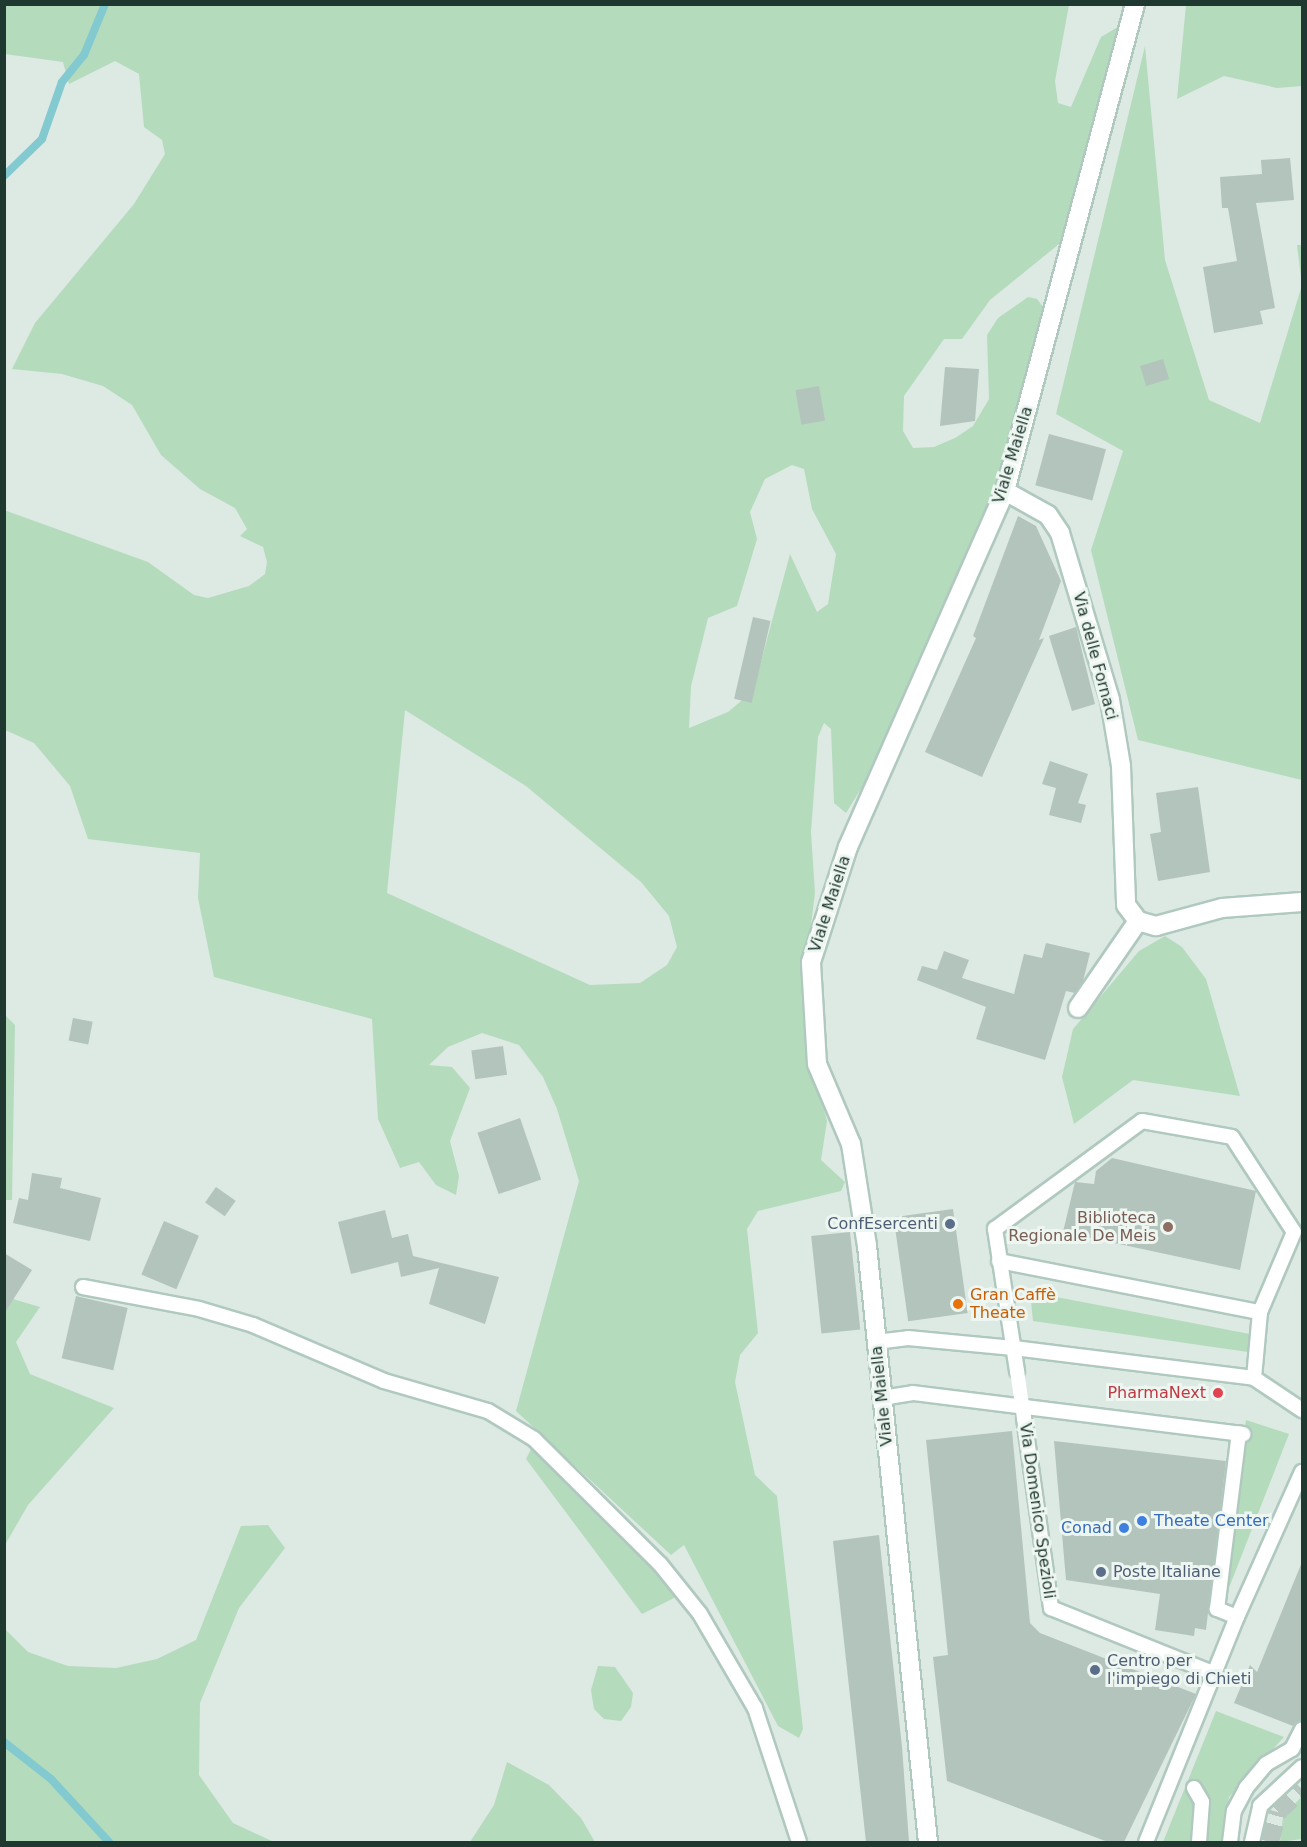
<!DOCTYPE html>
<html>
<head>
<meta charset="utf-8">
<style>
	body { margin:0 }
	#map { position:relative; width:1307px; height:1847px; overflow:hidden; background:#dde9e3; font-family:"DejaVu Sans",sans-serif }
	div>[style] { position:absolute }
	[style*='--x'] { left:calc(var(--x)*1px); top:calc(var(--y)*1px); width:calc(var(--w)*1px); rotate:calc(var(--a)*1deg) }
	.green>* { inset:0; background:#b5dbbd }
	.stream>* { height:8px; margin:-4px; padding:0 4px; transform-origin:4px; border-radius:4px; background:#83c9d0 }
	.building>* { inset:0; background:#b3c4bc; transform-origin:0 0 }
	.minor-tunnel>* { height:18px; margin-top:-9px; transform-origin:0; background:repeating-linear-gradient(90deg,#b7c6bf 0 18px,transparent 0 27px) }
	.roads { filter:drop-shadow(2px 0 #b0c9bf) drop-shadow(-2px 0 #b0c9bf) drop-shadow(0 2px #b0c9bf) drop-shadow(0 -2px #b0c9bf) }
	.service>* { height:14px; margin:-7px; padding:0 7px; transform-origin:7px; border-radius:7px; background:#fff }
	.minor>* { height:18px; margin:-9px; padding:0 9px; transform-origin:9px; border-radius:9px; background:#fff }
	.secondary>* { height:18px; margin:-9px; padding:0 9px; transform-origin:9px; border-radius:9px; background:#fff }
	.service-bridge>* { height:14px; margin:-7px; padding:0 7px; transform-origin:7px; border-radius:7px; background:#fff }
	.dots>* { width:16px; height:16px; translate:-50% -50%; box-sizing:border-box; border:3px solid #eef6f1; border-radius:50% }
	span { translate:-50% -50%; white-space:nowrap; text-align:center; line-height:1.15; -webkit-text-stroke:6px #eef6f1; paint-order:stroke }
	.street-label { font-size:16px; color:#1f3930 }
	.education-label { font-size:16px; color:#785e54 }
	.right { translate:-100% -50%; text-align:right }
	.service-label { font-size:16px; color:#4e5e75 }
	.left { translate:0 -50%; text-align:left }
	.food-label { font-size:16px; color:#c56008 }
	.health-label { font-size:16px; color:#be3a42 }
	.shop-label { font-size:16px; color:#366cbe }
	.frame { position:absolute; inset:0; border:6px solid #1f3930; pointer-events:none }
</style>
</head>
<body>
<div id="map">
	<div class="green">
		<div style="clip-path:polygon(evenodd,5px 5px,1069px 5px,1055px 81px,1058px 103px,1071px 107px,1101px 37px,1128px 21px,1064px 240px,990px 300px,962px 339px,944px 339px,904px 396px,903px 431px,913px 448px,934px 447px,955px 438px,973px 426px,989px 399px,987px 335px,998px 318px,1028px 297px,1037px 299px,1047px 312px,997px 501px,887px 747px,846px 813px,834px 803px,831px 729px,824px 723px,818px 737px,811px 832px,815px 893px,807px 956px,812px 1066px,827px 1121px,821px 1160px,845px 1182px,841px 1191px,758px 1211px,747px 1229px,758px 1333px,740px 1355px,735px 1382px,755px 1475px,777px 1496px,803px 1729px,799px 1738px,778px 1726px,684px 1545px,671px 1555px,516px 1411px,579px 1181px,557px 1109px,543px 1077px,519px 1045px,482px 1033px,448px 1047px,429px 1065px,452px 1067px,470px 1088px,450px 1141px,459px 1176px,456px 1195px,436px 1185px,419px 1162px,400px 1168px,378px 1119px,372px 1019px,214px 977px,198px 898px,200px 853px,88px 839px,70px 786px,34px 743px,5px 730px,4px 510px,148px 562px,194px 595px,208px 598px,249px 586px,265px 574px,267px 562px,263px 547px,240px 536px,247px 529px,235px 508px,200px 489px,161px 455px,132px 405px,103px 386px,62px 374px,12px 369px,35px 323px,134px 204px,165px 154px,162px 140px,144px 127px,139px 74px,115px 61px,69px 84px,63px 62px,5px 54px,5px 5px,792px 465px,804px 469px,812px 509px,836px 554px,828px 604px,817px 612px,790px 554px,753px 691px,728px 712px,689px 728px,691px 686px,708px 618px,737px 606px,757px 539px,750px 512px,765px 479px,792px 465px,5px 5px,405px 710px,526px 786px,641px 882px,669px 916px,677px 947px,667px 965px,640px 983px,590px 985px,387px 893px,405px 710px)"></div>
		<div style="clip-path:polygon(1186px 5px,1302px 5px,1302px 86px,1277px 88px,1224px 76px,1177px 99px)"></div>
		<div style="clip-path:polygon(1145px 46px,1165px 260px,1209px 400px,1260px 423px,1302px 285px,1297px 245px,1302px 245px,1302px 780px,1138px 740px,1091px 550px,1123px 451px,1056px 414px)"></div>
		<div style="clip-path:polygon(1165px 936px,1182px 947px,1206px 979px,1240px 1096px,1133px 1080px,1074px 1124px,1062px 1077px,1073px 1029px,1139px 951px)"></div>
		<div style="clip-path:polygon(5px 1015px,15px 1025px,12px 1200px,4px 1200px)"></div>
		<div style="clip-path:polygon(1030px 1292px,1250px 1334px,1248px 1352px,1033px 1321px)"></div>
		<div style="clip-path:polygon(13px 1299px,40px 1307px,16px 1342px,30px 1374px,114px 1408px,28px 1505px,5px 1545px,4px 1313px)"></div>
		<div style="clip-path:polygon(1246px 1420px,1289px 1434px,1225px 1598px,1221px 1596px)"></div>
		<div style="clip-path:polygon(533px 1445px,577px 1489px,678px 1596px,642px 1614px,526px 1459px)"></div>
		<div style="clip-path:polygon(268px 1525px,285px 1548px,239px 1608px,200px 1703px,199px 1775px,233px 1823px,274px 1842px,5px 1842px,5px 1629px,28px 1652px,68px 1666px,116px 1668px,157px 1659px,196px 1640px,241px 1526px)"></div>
		<div style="clip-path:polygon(598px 1666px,615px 1667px,633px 1693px,631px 1707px,621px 1721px,604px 1719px,594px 1709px,591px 1690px)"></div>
		<div style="clip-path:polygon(1216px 1711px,1284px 1737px,1229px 1797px,1224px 1842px,1202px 1842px,1209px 1812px,1203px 1798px,1193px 1805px,1190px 1842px,1163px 1842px)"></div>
		<div style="clip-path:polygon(507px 1762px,549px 1785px,581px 1818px,595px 1842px,470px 1842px,494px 1805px)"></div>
		<div style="clip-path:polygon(1302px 1796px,1302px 1839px,1280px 1842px,1283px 1817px)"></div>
	</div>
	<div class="stream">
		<div style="--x:4;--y:176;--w:53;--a:-44.2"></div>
		<div style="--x:42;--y:139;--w:60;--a:-70.7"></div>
		<div style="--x:62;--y:82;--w:35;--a:-51"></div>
		<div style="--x:84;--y:55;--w:55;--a:-67.6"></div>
		<div style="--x:4;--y:1742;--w:60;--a:38.2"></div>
		<div style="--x:51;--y:1779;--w:86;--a:47.4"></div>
	</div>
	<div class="building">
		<div style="clip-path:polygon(1290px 158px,1294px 200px,1256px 203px,1275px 308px,1260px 311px,1263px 324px,1214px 333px,1203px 267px,1237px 261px,1228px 208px,1222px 208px,1220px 177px,1262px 174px,1261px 160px)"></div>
		<div style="left:1163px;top:359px;width:21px;height:24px;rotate:73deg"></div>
		<div style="clip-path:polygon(945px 367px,979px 369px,975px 421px,940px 426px)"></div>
		<div style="left:819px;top:386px;width:35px;height:24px;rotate:80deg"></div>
		<div style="left:1049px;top:434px;width:59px;height:53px;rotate:15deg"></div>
		<div style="clip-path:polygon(1018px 516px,1036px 526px,1061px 581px,1039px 640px,1044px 638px,982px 777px,925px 752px,976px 638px,973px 636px)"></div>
		<div style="left:753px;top:617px;width:18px;height:84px;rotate:13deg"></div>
		<div style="clip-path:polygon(1076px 627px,1095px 704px,1072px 711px,1049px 636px)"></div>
		<div style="clip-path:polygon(1050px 761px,1088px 774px,1078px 803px,1086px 805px,1081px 823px,1049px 815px,1056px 788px,1042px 784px)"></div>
		<div style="clip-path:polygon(1198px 787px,1210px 872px,1158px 881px,1150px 834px,1161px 832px,1156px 793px)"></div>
		<div style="clip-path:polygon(1046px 943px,1090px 953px,1083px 981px,1075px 993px,1066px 991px,1045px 1060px,976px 1039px,986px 1007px,917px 980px,922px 966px,937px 970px,944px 951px,969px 960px,962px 978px,1014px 994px,1024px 954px,1042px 958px)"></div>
		<div style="left:73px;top:1018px;width:20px;height:23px;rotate:11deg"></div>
		<div style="left:503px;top:1046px;width:29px;height:32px;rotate:82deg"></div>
		<div style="left:520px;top:1118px;width:65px;height:45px;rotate:71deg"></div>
		<div style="clip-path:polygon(1112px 1158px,1256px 1191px,1240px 1270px,1063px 1232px,1075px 1182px,1094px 1184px,1096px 1171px)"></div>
		<div style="clip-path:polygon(32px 1173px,62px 1178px,60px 1188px,101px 1198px,90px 1241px,13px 1223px,19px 1198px,28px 1200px)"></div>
		<div style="left:216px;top:1187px;width:24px;height:19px;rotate:35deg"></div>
		<div style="left:953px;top:1209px;width:105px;height:60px;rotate:82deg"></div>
		<div style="clip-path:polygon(385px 1210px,392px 1238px,408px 1234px,413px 1256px,499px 1277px,485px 1324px,429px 1304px,439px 1268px,401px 1277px,398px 1262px,351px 1274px,338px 1222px)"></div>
		<div style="left:164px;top:1221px;width:38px;height:58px;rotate:23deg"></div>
		<div style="left:850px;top:1232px;width:98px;height:39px;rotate:84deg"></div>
		<div style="clip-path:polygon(4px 1253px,32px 1270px,4px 1314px)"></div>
		<div style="left:76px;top:1296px;width:53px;height:64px;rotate:13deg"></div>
		<div style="clip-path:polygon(1012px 1431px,1030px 1623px,1040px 1633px,1196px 1694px,1124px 1842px,1108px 1842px,947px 1781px,933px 1657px,948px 1655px,926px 1440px)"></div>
		<div style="clip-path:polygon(1054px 1441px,1226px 1461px,1206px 1630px,1195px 1628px,1194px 1636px,1155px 1630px,1160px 1594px,1066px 1580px)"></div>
		<div style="clip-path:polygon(879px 1535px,902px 1747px,909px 1842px,866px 1842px,833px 1541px)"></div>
		<div style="clip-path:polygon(1302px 1562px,1302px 1720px,1293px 1726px,1234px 1703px,1250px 1665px,1257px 1672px)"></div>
	</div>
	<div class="minor-tunnel">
		<div style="--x:1270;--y:1842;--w:31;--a:-75"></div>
		<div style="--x:1278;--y:1812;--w:33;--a:-43"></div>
	</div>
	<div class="roads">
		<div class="service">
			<div style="--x:999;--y:1261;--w:266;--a:11.1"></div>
			<div style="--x:83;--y:1287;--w:118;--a:10.7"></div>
			<div style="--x:199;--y:1309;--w:56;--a:16.5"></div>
			<div style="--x:253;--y:1325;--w:142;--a:23.1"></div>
			<div style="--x:384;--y:1381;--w:108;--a:16.1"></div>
			<div style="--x:488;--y:1411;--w:54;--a:31.3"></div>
			<div style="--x:534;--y:1439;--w:177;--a:44.8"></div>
			<div style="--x:660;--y:1564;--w:64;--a:51.3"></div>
			<div style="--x:700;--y:1614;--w:109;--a:59.7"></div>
			<div style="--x:755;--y:1708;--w:141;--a:71.8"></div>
			<div style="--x:876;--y:1342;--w:32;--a:-7"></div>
			<div style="--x:908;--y:1338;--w:106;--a:5.4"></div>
			<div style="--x:1014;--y:1348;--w:242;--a:7.1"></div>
			<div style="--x:1254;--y:1378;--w:58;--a:33.7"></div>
			<div style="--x:1017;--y:1371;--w:144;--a:-98.8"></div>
			<div style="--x:995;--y:1229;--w:182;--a:-36.3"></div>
			<div style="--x:1142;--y:1121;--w:91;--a:10.1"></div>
			<div style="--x:1232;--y:1137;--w:113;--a:56.9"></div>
			<div style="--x:1294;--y:1232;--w:87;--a:113"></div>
			<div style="--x:1260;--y:1312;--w:66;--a:95.2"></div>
			<div style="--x:882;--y:1398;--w:31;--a:-9"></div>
			<div style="--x:913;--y:1393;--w:333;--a:7.1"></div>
			<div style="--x:1024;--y:1418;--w:192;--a:81.9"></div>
			<div style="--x:1051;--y:1608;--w:175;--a:21.9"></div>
			<div style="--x:1237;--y:1617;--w:22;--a:-158"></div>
			<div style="--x:1217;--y:1609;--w:177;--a:-82.9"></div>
			<div style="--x:1194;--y:1788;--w:16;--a:60"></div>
			<div style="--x:1202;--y:1802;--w:40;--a:94.3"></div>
			<div style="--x:1146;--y:1842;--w:243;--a:-68"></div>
			<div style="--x:1237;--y:1617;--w:159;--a:-65.9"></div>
			<div style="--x:1230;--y:1842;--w:31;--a:-83"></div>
			<div style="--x:1234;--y:1811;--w:26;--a:-62"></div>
			<div style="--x:1246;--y:1788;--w:31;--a:-50"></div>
			<div style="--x:1266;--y:1764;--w:30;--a:-30"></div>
			<div style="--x:1292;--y:1749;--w:22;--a:-63"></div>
			<div style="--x:1252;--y:1842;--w:37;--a:-77"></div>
			<div style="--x:1260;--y:1806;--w:57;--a:-42.9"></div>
		</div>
		<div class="minor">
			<div style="--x:1005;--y:491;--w:49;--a:29.2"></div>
			<div style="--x:1048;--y:515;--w:22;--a:56"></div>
			<div style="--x:1060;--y:533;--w:174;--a:73.3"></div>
			<div style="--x:1110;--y:700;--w:67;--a:80.5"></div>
			<div style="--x:1121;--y:766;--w:139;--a:87.9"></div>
			<div style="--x:1126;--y:905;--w:20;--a:53"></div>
			<div style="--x:1138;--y:921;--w:19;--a:16"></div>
			<div style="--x:1156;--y:926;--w:68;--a:-15.3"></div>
			<div style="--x:1222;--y:908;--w:80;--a:-4.3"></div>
			<div style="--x:1078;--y:1008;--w:106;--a:-55.4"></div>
		</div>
		<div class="secondary">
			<div style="--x:928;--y:1842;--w:599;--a:-95.84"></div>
			<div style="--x:867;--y:1246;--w:103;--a:-98.9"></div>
			<div style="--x:851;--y:1144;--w:87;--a:-113"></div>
			<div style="--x:817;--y:1064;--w:102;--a:-93.4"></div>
			<div style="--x:811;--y:962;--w:121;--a:-72.2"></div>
			<div style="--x:848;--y:847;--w:389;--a:-66.2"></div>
			<div style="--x:1005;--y:491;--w:504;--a:-75.05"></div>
		</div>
	</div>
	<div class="service-bridge">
		<div style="--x:1017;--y:1371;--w:48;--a:81.5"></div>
	</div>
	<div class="dots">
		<div style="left:950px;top:1224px;background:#5c6f8a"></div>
		<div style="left:1168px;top:1227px;background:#8d6e63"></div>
		<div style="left:958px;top:1304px;background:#e8710a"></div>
		<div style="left:1218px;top:1393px;background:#e0444e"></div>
		<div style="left:1142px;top:1521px;background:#3f7fe0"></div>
		<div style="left:1124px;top:1528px;background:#3f7fe0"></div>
		<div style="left:1101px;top:1572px;background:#5c6f8a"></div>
		<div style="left:1095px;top:1670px;background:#5c6f8a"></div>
	</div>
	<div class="street-label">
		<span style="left:1013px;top:455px;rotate:-73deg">Viale Maiella</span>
		<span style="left:1095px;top:656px;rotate:75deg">Via delle Fornaci</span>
		<span style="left:830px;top:904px;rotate:-72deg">Viale Maiella</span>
		<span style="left:882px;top:1396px;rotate:-96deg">Viale Maiella</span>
		<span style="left:1037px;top:1511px;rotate:82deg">Via Domenico Spezioli</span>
	</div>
	<div class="education-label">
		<span class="right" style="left:1156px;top:1227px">Biblioteca<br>Regionale De Meis</span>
	</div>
	<div class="service-label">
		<span class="right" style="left:938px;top:1224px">ConfEsercenti</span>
		<span class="left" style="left:1113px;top:1572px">Poste Italiane</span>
		<span class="left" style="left:1107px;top:1670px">Centro per<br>l'impiego di Chieti</span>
	</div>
	<div class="food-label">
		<span class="left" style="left:970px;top:1304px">Gran Caffè<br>Theate</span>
	</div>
	<div class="health-label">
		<span class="right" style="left:1206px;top:1393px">PharmaNext</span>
	</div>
	<div class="shop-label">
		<span class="left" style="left:1154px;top:1521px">Theate Center</span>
		<span class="right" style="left:1112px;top:1528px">Conad</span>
	</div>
	<div class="frame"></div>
</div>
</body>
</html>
